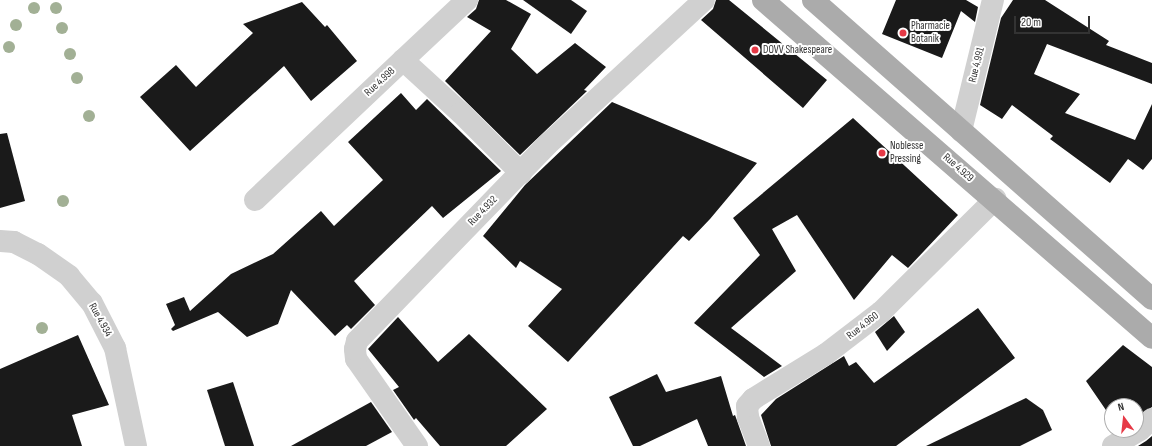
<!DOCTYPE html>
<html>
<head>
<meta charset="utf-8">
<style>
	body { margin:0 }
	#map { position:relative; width:1152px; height:446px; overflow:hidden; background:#fff; font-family:"Sofia Sans Condensed",sans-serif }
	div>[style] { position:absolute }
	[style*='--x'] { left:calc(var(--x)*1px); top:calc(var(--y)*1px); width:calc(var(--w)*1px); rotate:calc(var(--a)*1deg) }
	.building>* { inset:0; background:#1a1a1a }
	.minor>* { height:22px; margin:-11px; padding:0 11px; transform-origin:11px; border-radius:11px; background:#d0d0d0 }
	.primary>* { height:22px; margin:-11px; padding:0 11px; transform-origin:11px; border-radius:11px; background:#ababab }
	.trees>* { width:12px; height:12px; margin:-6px; border-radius:50%; background:#a2b095 }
	.dots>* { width:11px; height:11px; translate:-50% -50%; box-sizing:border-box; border:2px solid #fff; border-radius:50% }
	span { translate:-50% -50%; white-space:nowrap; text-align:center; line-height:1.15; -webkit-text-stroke:4px #fff; paint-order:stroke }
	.poi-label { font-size:11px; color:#333 }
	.left { translate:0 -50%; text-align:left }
	.street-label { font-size:11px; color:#333 }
	.north { position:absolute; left:1104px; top:398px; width:40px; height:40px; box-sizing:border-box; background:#fff; border:1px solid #adadad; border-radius:50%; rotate:345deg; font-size:11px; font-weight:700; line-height:16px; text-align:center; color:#333 }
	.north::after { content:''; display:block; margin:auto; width:14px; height:18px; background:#e63946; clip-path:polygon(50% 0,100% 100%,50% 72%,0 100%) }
	.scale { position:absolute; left:1014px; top:16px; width:76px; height:18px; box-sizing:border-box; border:2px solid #333; border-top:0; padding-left:5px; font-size:12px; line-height:14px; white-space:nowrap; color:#333; -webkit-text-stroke:3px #fff; paint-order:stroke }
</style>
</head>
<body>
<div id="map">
	<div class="building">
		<div style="clip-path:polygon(479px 0,506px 0,531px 14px,511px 49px,537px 74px,575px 43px,606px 67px,584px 90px,587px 91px,520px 155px,445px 81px,491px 31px,467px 17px,476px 9px)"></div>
		<div style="clip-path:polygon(523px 0,571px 0,587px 11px,571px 34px)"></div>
		<div style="clip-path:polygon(716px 0,729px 0,827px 80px,803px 108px,701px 20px,713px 9px)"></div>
		<div style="clip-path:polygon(896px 0,966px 0,978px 7px,975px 22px,961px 11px,942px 58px,882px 34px)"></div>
		<div style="clip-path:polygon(1013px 0,1045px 0,1109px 41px,1106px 45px,1152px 63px,1152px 84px,1047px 44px,1034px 74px,1080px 94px,1065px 113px,1135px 140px,1152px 104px,1152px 159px,1143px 170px,1128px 159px,1110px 183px,1050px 139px,1053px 136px,1012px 105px,1002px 119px,980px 105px,1001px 18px)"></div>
		<div style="clip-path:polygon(302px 2px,325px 27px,327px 25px,357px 61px,311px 101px,284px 66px,190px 151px,140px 97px,176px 65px,196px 87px,253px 33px,243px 24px)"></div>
		<div style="clip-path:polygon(401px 93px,416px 110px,427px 99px,501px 171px,443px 218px,432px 206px,354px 281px,375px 305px,351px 329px,347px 325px,335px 336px,291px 290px,278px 324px,247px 337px,218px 312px,173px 331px,171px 329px,175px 325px,166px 304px,184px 297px,190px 311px,231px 274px,273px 254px,321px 211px,334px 226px,383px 180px,348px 142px)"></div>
		<div style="clip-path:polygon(612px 102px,757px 163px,710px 219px,689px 241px,683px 236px,568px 362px,528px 326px,562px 289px,520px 261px,516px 268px,483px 236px,525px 185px)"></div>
		<div style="clip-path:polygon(853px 118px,958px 215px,908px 268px,892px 255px,854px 300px,797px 215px,772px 229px,796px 271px,731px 328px,782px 366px,764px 377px,694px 323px,760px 255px,733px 218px)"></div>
		<div style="clip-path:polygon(7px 133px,25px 201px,0 208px,0 134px)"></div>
		<div style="clip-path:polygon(978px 308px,1015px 358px,896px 446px,771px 446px,761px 415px,776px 399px,844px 356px,849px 366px,856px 362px,874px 383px)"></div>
		<div style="clip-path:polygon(894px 316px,905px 332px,887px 351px,875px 332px)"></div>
		<div style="clip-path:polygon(398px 317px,438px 362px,469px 334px,547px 409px,506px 446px,440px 446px,416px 418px,414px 420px,393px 390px,399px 387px,368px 349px)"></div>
		<div style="clip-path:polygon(78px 335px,109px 405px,72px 415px,82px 446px,0 446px,0 369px)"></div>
		<div style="clip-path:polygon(1123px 345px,1152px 367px,1152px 407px,1136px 417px,1136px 406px,1112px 406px,1110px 416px,1086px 381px)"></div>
		<div style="clip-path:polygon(657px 374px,666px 392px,721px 376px,733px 416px,735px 415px,746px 446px,708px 446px,697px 419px,640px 446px,633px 446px,609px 397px)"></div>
		<div style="clip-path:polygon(233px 382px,254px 446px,225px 446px,207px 390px)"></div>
		<div style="clip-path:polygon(1026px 398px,1043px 410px,1052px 430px,1020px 446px,926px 446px)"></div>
		<div style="clip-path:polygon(371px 402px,392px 432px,366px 446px,291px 446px)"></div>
		<div style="clip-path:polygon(1152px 436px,1152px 446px,1138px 446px,1146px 441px)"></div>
	</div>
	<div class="minor">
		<div style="--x:403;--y:60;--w:88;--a:-43.2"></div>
		<div style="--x:961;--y:131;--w:135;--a:-76.3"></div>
		<div style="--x:255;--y:200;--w:204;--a:-43.4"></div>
		<div style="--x:403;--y:60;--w:79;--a:42.4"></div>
		<div style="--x:461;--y:113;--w:85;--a:45"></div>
		<div style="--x:0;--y:241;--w:14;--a:4"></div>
		<div style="--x:14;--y:242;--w:27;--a:27"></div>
		<div style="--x:38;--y:254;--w:38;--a:35"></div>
		<div style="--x:69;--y:276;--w:35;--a:50"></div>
		<div style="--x:92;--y:303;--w:51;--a:62.9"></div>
		<div style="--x:115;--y:348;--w:100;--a:77.9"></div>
		<div style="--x:417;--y:446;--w:106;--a:-125"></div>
		<div style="--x:356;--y:359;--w:10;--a:-96"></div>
		<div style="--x:355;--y:349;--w:8;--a:-76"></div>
		<div style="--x:357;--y:341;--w:274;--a:-45.9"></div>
		<div style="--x:548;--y:144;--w:212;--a:-42.7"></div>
		<div style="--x:759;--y:446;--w:31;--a:-111"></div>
		<div style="--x:748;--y:417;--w:11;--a:-95"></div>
		<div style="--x:747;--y:406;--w:9;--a:-49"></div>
		<div style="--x:753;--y:399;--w:86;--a:-31.7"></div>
		<div style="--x:826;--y:354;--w:69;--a:-37.4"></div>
		<div style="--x:881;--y:312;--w:161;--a:-44.7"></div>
		<div style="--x:1113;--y:446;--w:31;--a:-31"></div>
		<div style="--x:1140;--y:430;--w:16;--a:-43"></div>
	</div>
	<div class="primary">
		<div style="--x:763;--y:0;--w:515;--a:40.99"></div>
		<div style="--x:813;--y:0;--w:452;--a:41.4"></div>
	</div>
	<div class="trees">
		<div style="left:34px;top:8px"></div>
		<div style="left:56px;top:8px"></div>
		<div style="left:16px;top:25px"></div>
		<div style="left:62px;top:28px"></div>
		<div style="left:9px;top:47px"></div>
		<div style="left:70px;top:54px"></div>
		<div style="left:77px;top:78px"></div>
		<div style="left:89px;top:116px"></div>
		<div style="left:63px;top:201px"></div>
		<div style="left:42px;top:328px"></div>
	</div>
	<div class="dots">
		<div style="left:903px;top:33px;background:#e63946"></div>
		<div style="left:755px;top:50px;background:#e63946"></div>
		<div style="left:882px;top:153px;background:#e63946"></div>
	</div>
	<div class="poi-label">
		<span class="left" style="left:911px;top:33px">Pharmacie<br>Botanik</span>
		<span class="left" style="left:763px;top:50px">DOVV Shakespeare</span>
		<span class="left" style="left:890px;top:153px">Noblesse<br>Pressing</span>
	</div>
	<div class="street-label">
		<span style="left:977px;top:65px;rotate:-76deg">Rue 4.991</span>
		<span style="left:380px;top:82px;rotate:-43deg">Rue 4.998</span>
		<span style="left:958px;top:168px;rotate:41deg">Rue 4.929</span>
		<span style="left:483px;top:211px;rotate:-46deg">Rue 4.932</span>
		<span style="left:100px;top:320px;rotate:61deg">Rue 4.934</span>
		<span style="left:863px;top:326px;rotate:-38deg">Rue 4.960</span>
	</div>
	<div class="north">N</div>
	<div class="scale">20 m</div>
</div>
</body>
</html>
